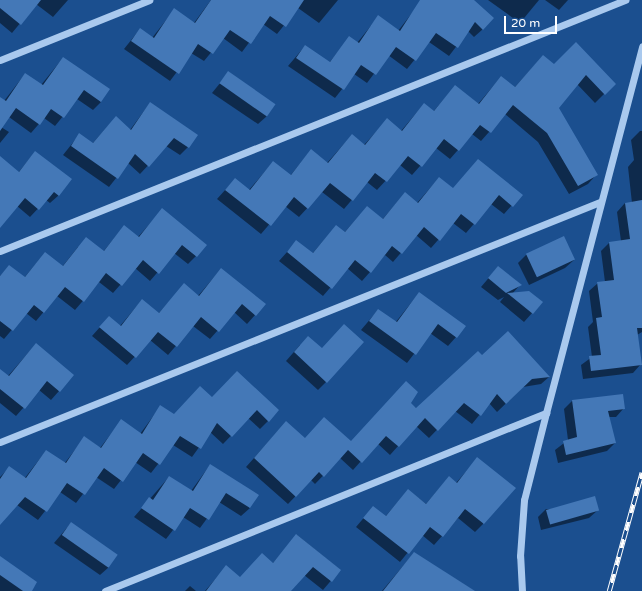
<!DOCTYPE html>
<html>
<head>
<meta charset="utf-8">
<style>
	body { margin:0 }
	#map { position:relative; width:642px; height:591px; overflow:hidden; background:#1b4f8f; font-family:"Varela Round",sans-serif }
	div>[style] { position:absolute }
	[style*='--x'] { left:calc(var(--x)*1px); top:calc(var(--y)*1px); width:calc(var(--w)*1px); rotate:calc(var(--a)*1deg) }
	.shadow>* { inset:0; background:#0007 }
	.building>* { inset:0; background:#4478b7; transform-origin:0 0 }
	.minor>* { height:7px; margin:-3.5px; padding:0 3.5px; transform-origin:3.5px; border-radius:3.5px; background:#a9c9ee }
	.rail>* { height:4.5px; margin-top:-2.25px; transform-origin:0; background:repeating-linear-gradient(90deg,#1b4f8f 0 9px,#fff 0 18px); box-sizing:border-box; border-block:1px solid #fff }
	span { translate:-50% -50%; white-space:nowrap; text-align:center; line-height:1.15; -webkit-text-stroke:3.5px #1b4f8f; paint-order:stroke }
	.scale { position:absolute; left:504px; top:16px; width:53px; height:18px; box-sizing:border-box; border:2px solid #fff; border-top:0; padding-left:5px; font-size:12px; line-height:14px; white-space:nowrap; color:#fff; -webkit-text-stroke:3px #1b4f8f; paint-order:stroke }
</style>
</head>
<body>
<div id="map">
	<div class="shadow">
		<div style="clip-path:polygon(0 0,68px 0,53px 17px,36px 4px,12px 33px,0 23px)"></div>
		<div style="clip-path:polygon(211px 0,338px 0,319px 23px,298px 8px,277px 34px,263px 24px,242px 52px,223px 38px,204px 61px,191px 53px,170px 81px,124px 49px,140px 29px,152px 38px,174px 10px,194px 23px)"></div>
		<div style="clip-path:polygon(433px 0,472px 0,483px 29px,474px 37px,468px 31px,449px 56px,429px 42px,407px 69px,388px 55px,367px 83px,354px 74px,335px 98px,288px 66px,305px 46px,329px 63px,349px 38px,357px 43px,378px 17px,398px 31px,419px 4px)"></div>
		<div style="clip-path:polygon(488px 0,539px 0,520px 23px)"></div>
		<div style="clip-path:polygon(545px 0,568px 0,559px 10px)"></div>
		<div style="clip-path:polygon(576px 44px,614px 84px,595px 103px,577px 84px,558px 108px,596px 175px,588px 184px,569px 194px,538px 142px,505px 114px,481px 141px,472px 134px,450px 159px,436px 148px,412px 175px,400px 165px,377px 190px,367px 182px,344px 209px,322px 192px,299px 217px,285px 206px,261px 234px,217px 199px,235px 179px,249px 190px,273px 162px,290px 176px,311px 150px,327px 163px,352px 135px,364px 145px,387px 120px,401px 131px,424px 104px,433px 112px,455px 86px,478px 104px,501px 77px,514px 88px,543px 56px,554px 65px)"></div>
		<div style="clip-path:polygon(63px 58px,101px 102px,93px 110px,77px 99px,55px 126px,44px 118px,31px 133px,9px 117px,1px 127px,9px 132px,0 143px,0 98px,4px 101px,25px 74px,41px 85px)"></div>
		<div style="clip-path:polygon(229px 72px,267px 116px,258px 124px,212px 93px)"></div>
		<div style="clip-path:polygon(150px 103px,188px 147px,180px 155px,166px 146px,140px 174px,128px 163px,109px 187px,63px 155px,79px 135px,92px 144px,108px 126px,130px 130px)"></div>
		<div style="clip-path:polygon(640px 131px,642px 131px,642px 332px,637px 335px,641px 364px,633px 373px,583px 379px,581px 365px,592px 357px,588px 327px,593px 322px,589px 291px,598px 283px,605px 282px,601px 251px,609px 243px,621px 241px,617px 212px,625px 203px,632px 203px,628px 167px,634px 160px,631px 140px)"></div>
		<div style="clip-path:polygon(35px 152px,59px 195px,50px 203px,46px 200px,30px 217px,17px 206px,0 226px,0 167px,18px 173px)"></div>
		<div style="clip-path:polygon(478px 160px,521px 195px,504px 214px,491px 204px,466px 233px,453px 223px,431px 248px,416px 235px,393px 262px,385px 255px,362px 281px,347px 268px,323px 296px,279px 261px,296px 242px,312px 254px,336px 226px,344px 233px,367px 207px,382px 220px,405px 193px,417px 203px,439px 178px,453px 189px)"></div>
		<div style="clip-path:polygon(162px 210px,196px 256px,188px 264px,174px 253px,150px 281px,135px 268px,113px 293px,99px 282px,75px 310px,57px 296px,36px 321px,26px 313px,4px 339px,0 336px,0 276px,9px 266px,24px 278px,45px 253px,62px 267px,78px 247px,103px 252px,124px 226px,138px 237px)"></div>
		<div style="clip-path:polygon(563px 238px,574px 260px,565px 268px,529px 285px,518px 263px,526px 255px)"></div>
		<div style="clip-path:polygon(498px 267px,520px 285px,512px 294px,541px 303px,524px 322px,500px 302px,504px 297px,498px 300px,481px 287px)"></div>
		<div style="clip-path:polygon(221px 269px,255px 315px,247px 324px,234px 312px,210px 339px,193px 326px,168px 355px,150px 340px,127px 365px,92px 336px,109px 317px,120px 326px,142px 300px,158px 314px,184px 285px,198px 296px)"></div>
		<div style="clip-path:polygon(419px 293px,456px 337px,448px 346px,430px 333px,407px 363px,361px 330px,378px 310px,395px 323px)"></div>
		<div style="clip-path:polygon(36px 344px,59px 391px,51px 400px,39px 390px,16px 416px,0 403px,0 370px,8px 376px)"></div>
		<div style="clip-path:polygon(300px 345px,321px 349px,326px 382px,318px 390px,286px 361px)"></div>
		<div style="clip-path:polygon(482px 357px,549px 377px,541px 384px,523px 387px,497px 412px,489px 403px,472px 424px,455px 411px,429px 438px,416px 426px,390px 455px,377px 443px,353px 470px,340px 458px,315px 484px,311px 480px,288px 504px,246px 467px,278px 431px,305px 439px,351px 442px,409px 403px,417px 409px)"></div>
		<div style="clip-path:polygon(229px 381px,268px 421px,260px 429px,248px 418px,223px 444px,210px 432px,192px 457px,173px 445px,151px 473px,135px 462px,114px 489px,96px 477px,76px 503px,60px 492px,38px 520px,17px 505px,0 523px,0 477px,9px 468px,24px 479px,46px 451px,64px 464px,85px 437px,100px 448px,121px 421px,140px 434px,160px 407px,174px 415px,212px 398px)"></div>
		<div style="clip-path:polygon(572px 401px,624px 408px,616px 417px,609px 417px,615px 443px,607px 451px,558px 463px,555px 450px,568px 440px,564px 409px)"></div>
		<div style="clip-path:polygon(478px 458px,483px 524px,475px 532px,458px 518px,434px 545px,422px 535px,400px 562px,356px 527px,373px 507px,385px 517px,408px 490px,426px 504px,449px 477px,456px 483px)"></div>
		<div style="clip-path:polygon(210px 465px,250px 508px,241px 516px,219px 502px,200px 528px,183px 517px,166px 539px,134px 517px,169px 477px,191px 491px)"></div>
		<div style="clip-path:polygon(546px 509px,598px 510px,589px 518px,541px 530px,538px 517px)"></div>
		<div style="clip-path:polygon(71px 523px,109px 567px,100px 575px,54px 543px)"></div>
		<div style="clip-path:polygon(297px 535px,340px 570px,323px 590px,304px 575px,290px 591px,205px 591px,226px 567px,240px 578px,273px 563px)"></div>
		<div style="clip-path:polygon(414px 553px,474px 591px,382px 591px)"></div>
		<div style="clip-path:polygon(0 558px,30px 591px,0 591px)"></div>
		<div style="clip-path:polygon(190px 586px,196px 591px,185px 591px)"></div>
	</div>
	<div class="building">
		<div style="clip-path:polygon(0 0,41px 0,21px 25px,0 8px)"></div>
		<div style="clip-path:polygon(211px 0,304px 0,286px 27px,270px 16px,251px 44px,230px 30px,213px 54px,198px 44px,179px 74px,131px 41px,140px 28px,154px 38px,174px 8px,195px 23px)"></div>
		<div style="clip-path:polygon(420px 0,474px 0,494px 18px,483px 30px,475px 22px,458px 48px,436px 33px,416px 61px,396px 47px,376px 75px,361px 65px,344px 90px,296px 58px,305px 45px,330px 62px,349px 36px,359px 43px,378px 15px,400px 31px)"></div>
		<div style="clip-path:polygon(576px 42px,616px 84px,605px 95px,586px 75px,559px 108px,598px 175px,578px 186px,547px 133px,513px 105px,491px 133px,480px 125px,459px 151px,444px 139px,422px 167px,408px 156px,387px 182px,375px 173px,353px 201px,330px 183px,308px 209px,294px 197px,271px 226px,225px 190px,235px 178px,250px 190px,273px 161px,291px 175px,311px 149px,328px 163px,352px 134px,365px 145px,387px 118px,402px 131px,424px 103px,434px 111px,455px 85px,479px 104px,501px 76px,515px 87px,543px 55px,554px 64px)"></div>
		<div style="clip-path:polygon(63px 57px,110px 89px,101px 102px,84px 90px,64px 118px,51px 109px,40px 125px,16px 108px,0 131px,0 97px,6px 101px,25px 73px,43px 85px)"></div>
		<div style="left:228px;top:71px;width:58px;height:15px;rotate:35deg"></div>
		<div style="clip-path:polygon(150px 102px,198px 135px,189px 148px,174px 138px,149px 167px,135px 154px,118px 179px,71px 146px,79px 133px,93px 143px,116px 116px,131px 130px)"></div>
		<div style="clip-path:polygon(35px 151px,72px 179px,59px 196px,54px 192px,39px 210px,25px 198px,0 228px,0 156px,19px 172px)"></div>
		<div style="clip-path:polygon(478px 159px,523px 195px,513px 207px,499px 195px,475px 225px,461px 214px,440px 241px,424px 227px,402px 254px,392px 246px,371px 273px,355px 260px,332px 289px,287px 252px,296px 240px,313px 253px,336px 225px,345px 232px,367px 206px,383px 219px,405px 192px,418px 203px,439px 177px,453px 188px)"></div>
		<div style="clip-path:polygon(642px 200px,642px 328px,637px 328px,642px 365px,591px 371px,589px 356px,601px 355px,596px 318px,602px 317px,597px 282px,614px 280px,609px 242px,630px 239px,625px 203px)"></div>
		<div style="clip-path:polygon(162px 208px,207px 245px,197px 257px,182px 245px,159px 274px,143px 260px,122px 286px,106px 273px,84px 302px,65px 287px,44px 313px,34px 305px,13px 331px,0 321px,0 276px,9px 265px,25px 277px,45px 252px,63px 266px,86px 237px,104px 251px,124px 225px,139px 237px)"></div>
		<div style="left:564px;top:236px;width:26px;height:42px;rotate:65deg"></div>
		<div style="clip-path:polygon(498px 266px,522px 285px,506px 293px,488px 278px)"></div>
		<div style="clip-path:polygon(221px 268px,266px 304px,256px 316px,242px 304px,219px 332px,201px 317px,177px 347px,158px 332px,136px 358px,99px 327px,109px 316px,121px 326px,142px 299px,159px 313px,184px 283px,199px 296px)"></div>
		<div style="clip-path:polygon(529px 291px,543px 302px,533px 314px,507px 293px)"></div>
		<div style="clip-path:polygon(419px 292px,466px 326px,457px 338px,438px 324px,416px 355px,369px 321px,378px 309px,397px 322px)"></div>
		<div style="clip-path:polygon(344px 324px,364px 342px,327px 383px,294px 352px,308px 336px,322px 348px)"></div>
		<div style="clip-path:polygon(508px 331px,550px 377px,532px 379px,506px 404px,497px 394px,481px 416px,464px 403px,438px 431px,425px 418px,399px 447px,386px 436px,362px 463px,348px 450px,324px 477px,319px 472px,296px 497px,254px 458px,286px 421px,305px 438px,324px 417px,351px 441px,406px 381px,418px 392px,411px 403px,416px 408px,478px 351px,482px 355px)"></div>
		<div style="clip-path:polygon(36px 343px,74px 375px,60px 392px,47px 381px,25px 409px,0 389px,0 369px,9px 376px)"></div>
		<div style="clip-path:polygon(237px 371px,279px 410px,269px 422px,257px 410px,232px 437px,217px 423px,201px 449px,180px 436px,160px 465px,143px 453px,123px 482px,104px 468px,85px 495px,67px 483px,47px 512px,25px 497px,0 525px,0 479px,9px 466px,26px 478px,46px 450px,66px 463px,84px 436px,101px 448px,121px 419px,142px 434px,160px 405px,174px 414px,200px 386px,212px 397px)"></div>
		<div style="clip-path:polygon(623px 394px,625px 409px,608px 411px,616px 443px,566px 455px,563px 441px,577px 437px,572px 400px)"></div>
		<div style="clip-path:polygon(477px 457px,516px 488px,484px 524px,465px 509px,443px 537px,430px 527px,409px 554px,363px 518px,373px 506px,386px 516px,408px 489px,426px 504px,449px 476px,457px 483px)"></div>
		<div style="clip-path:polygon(210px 464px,259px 495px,250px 508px,226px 493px,209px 520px,190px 508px,175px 531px,141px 508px,149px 497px,153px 500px,169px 476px,193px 491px)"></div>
		<div style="left:595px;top:496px;width:15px;height:51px;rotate:74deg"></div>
		<div style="left:71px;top:522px;width:57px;height:16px;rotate:35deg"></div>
		<div style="clip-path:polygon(296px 534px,341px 570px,332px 582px,313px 567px,291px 591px,206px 591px,226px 565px,240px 577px,262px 553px,273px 563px)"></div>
		<div style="clip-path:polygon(414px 552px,475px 591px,383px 591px)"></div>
		<div style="clip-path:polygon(0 556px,37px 582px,32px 591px,23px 591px,0 575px)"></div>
	</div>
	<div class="minor">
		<div style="--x:0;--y:60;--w:161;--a:-21.9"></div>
		<div style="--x:0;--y:251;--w:674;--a:-21.88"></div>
		<div style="--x:0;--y:442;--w:646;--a:-21.8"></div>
		<div style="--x:105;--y:591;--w:476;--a:-22"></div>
		<div style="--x:546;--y:413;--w:379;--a:-75.3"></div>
		<div style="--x:522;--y:591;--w:35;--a:-93"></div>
		<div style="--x:520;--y:556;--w:56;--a:-85.9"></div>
		<div style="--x:524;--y:500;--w:90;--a:-75.8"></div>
	</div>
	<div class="rail">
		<div style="--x:609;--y:591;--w:123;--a:-74.5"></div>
	</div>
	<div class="scale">20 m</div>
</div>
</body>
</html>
